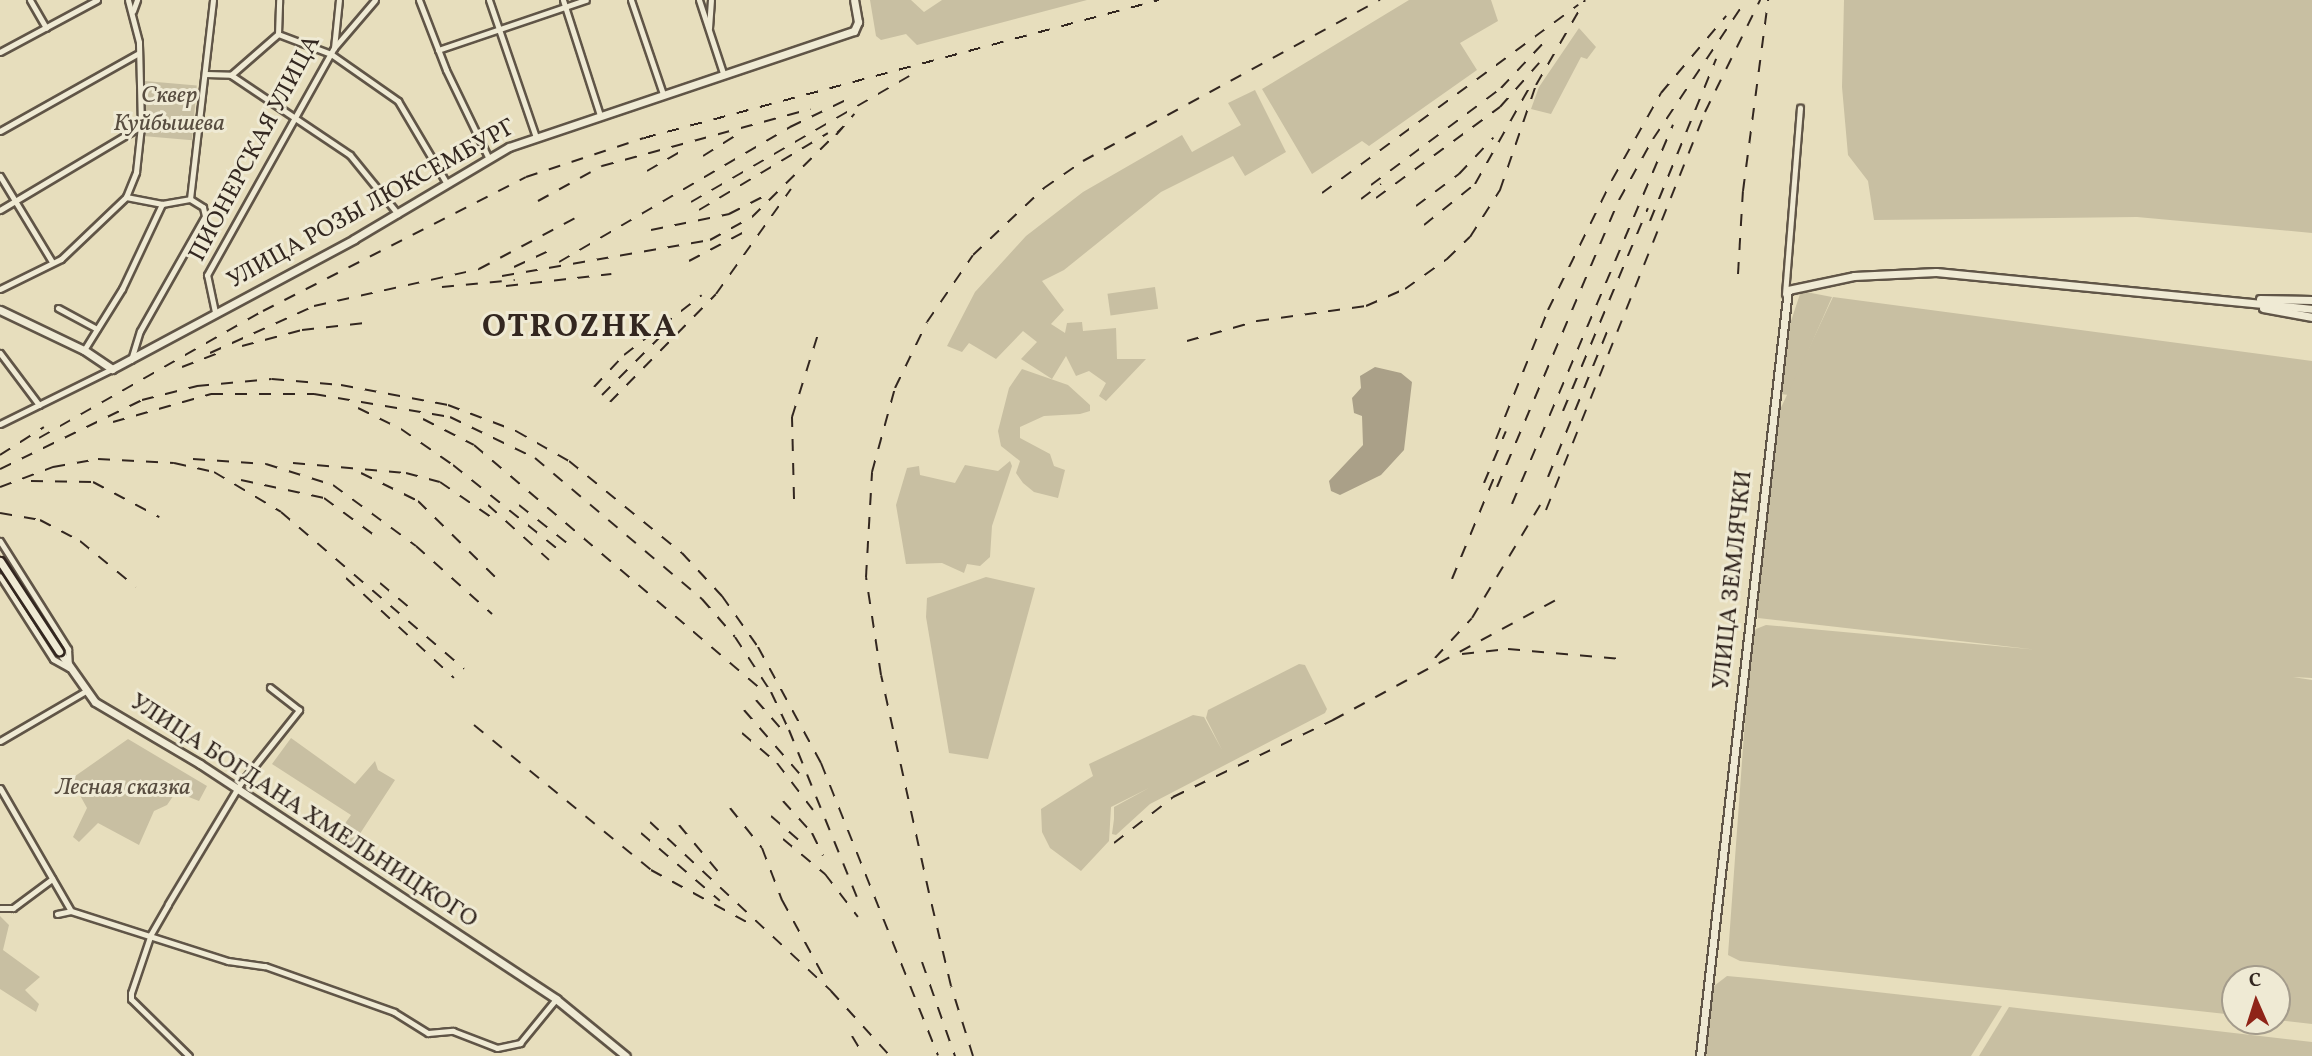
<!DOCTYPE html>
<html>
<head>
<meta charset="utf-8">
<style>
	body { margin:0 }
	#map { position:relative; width:2312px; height:1056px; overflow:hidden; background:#e7debd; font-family:Vollkorn,serif }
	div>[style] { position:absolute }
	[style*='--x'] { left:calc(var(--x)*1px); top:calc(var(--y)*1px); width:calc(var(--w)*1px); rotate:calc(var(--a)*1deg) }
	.green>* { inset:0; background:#c8bfa2; transform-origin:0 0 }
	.water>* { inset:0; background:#aaa088 }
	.roads { filter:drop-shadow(2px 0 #605547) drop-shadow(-2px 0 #605547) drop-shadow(0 2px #605547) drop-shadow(0 -2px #605547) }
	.street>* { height:5px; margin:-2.5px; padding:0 2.5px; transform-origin:2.5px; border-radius:2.5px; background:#efead4 }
	.secondary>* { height:7px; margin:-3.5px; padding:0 3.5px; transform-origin:3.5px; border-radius:3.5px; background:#efead4 }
	.rail>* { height:2px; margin-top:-1px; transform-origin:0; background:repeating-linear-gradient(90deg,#332720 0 12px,transparent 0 24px) }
	.bridges { filter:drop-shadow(2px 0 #332720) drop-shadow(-2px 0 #332720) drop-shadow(0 2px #332720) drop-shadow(0 -2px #332720) }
	.secondary-bridge>* { height:7px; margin:-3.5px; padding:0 3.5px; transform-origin:3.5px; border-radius:3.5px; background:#efead4 }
	span { translate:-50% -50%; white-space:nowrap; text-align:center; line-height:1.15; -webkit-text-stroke:6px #efead4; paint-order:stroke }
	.park-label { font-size:24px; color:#584d40; font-style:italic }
	.street-label { font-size:24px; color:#332720 }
	.district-label { font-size:32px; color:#332720; font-weight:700; letter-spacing:2px }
	.north { position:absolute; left:2221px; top:965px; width:70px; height:70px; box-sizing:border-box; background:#efead4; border:2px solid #a49c8c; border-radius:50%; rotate:357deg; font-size:19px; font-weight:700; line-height:28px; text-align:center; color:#332720 }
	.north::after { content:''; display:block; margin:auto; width:24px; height:32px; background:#8f2418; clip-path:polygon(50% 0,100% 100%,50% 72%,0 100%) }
</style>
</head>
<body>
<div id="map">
	<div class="green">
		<div style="clip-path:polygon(870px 0,911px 0,924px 12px,942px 0,1087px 0,917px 45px,906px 34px,881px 40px,876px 36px)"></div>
		<div style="clip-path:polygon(1409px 0,1491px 0,1498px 21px,1460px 43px,1477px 70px,1369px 146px,1362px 141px,1312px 174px,1262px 89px)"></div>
		<div style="clip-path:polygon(1844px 0,2312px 0,2312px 233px,2137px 217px,1874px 220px,1868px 181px,1848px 155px,1842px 87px)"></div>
		<div style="clip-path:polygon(1579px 28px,1596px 47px,1587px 59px,1581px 57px,1551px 114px,1531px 109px,1539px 87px)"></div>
		<div style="left:145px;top:81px;width:52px;height:55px;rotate:5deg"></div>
		<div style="clip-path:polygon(1255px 90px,1286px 152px,1245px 176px,1233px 156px,1161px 192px,1064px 270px,1042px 281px,1064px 310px,1051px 324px,1065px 333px,1067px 323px,1082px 322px,1083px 331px,1116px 328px,1117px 359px,1146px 359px,1106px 401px,1099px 396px,1106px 383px,1089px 371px,1076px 376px,1066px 356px,1052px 379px,1021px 359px,1037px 342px,1023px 331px,996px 359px,969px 343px,962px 352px,947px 346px,975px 292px,1026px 236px,1083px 192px,1182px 135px,1192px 152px,1241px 125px,1228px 103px)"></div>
		<div style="left:1155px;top:287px;width:22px;height:48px;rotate:82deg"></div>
		<div style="clip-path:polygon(1801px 291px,1832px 297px,1789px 395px,1780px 394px,1787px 333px)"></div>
		<div style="clip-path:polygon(1833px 297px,2312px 361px,2312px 678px,2293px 677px,2312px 680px,2312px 1024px,2277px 1020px,2277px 979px,2235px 979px,2235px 1015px,1740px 961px,1728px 955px,1751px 637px,1756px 629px,1766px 625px,2039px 650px,1758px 618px,1755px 590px,1778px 414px)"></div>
		<div style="clip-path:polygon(1022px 369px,1068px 385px,1090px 405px,1090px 411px,1080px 414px,1044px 416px,1020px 427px,1020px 438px,1050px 454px,1054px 466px,1065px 470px,1058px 498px,1034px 492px,1023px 483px,1016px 473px,1020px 461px,1001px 446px,998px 431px,1009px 388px)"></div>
		<div style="clip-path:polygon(1010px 461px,1012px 466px,992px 526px,990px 557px,980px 566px,967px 564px,964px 573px,942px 563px,906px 564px,896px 505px,907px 468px,919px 466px,920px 475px,955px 483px,965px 465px,998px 471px)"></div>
		<div style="clip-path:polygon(986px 577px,1035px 588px,988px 759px,949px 753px,926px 617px,927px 598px)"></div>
		<div style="clip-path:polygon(1299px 664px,1305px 665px,1327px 709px,1325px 713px,1150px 804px,1116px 835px,1112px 834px,1114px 819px,1114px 807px,1149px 788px,1111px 807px,1109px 841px,1081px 871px,1050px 848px,1042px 832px,1041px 809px,1093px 776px,1089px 764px,1193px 715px,1204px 717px,1222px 750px,1206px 718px,1208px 710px)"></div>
		<div style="clip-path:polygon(291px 738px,355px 784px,375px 761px,378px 770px,395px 780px,350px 849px,334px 839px,351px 815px,272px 764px)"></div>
		<div style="clip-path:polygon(128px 739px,207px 786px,199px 801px,176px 792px,167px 805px,154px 811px,139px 845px,98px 823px,79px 842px,73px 837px,87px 808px,71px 779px)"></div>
		<div style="clip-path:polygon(0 916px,9px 925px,3px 950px,40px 977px,25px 990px,39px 1004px,36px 1012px,0 989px)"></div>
		<div style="clip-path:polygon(1727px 976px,1760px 979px,2002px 1006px,1971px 1056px,1706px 1056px,1714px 986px)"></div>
		<div style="clip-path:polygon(2009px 1007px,2312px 1042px,2312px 1056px,1979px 1056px)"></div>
	</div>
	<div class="water">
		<div style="clip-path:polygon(1375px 367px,1401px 373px,1412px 382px,1404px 450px,1381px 475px,1340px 495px,1331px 491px,1329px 481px,1363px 445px,1362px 416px,1354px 413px,1352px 398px,1361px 388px,1360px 376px)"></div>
	</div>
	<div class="roads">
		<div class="street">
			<div style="--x:30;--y:0;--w:32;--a:60"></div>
			<div style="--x:419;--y:0;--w:75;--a:68.9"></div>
			<div style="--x:446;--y:70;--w:97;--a:64.2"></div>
			<div style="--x:489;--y:0;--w:145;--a:71.1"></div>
			<div style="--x:563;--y:0;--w:121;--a:72.2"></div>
			<div style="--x:631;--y:0;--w:99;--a:71.2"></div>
			<div style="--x:699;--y:0;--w:77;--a:71.8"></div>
			<div style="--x:133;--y:11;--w:12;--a:-70"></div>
			<div style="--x:709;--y:28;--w:28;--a:-86"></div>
			<div style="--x:278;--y:34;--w:34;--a:-88"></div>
			<div style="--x:334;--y:48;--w:63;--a:-49.5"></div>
			<div style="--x:438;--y:50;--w:156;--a:-18.7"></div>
			<div style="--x:0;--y:52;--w:110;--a:-28.2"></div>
			<div style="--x:206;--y:74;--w:25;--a:2"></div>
			<div style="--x:231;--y:75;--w:62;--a:-41.1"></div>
			<div style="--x:278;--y:34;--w:57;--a:20.7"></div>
			<div style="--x:331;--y:54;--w:82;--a:35"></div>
			<div style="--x:398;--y:101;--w:96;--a:59.4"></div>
			<div style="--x:231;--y:75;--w:143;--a:33.9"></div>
			<div style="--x:350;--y:155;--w:76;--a:50.9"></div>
			<div style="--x:0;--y:131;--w:159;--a:-29.3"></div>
			<div style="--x:0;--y:176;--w:100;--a:58.8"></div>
			<div style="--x:126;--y:197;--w:27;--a:-68"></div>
			<div style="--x:136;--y:172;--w:46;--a:-83.8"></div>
			<div style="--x:141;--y:126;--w:84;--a:-91.4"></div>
			<div style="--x:139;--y:42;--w:43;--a:-104.7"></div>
			<div style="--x:0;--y:210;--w:164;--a:-30.8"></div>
			<div style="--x:0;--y:289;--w:68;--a:-26.2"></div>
			<div style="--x:61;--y:259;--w:90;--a:-43.6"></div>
			<div style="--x:126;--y:197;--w:37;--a:11"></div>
			<div style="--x:1785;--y:294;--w:187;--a:-85.4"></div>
			<div style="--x:58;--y:308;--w:44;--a:28.3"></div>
			<div style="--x:215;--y:312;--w:38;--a:-102"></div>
			<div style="--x:207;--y:275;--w:260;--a:-60.8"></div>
			<div style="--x:334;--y:48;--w:48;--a:-84.1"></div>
			<div style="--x:84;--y:350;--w:72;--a:-58.1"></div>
			<div style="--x:122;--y:289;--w:94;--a:-64.8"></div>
			<div style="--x:162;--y:204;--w:28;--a:-10"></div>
			<div style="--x:190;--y:199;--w:200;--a:-83.4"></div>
			<div style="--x:0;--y:353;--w:65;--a:53.1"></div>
			<div style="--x:131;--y:360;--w:30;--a:-73"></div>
			<div style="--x:140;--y:331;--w:132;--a:-60.5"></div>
			<div style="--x:205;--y:216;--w:9;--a:-103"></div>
			<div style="--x:203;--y:207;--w:15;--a:-148"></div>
			<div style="--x:0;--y:424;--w:125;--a:-26.2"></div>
			<div style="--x:0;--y:541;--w:128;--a:57.8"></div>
			<div style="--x:68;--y:649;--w:19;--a:87"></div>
			<div style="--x:69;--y:668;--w:18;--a:-151"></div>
			<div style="--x:53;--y:659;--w:98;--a:-122.6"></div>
			<div style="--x:0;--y:741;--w:97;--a:-30.3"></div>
			<div style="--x:0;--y:788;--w:142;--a:60"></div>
			<div style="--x:71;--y:911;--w:165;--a:17.7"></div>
			<div style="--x:228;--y:961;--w:37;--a:8"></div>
			<div style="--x:265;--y:966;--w:137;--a:19.6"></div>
			<div style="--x:394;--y:1012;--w:40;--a:32"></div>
			<div style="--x:428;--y:1033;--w:25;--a:-5"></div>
			<div style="--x:453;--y:1031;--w:47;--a:21.1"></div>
			<div style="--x:497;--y:1048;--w:24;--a:-12"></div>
			<div style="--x:520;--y:1043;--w:57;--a:-50.7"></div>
			<div style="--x:0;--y:908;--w:13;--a:0"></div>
			<div style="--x:13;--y:908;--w:49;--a:-36.6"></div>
			<div style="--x:57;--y:914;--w:14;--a:-12"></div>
			<div style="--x:189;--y:1056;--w:81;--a:-135.5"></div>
			<div style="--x:131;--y:999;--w:6;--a:-90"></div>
			<div style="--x:131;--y:993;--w:62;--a:-71.3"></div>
			<div style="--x:151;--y:934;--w:34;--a:-60"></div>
			<div style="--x:168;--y:904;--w:140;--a:-59"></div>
			<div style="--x:240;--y:784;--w:95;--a:-51.4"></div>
			<div style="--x:299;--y:710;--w:37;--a:-142"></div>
		</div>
		<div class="secondary">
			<div style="--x:2260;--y:299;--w:52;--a:1.1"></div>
			<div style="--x:2263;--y:308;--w:50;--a:10.4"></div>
			<div style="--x:0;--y:310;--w:93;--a:25.5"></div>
			<div style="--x:84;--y:350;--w:34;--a:34"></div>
			<div style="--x:112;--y:369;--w:275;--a:-28.2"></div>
			<div style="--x:354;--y:239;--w:180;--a:-30.7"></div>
			<div style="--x:509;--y:147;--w:364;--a:-18.6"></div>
			<div style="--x:854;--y:31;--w:10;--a:-66"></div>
			<div style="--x:858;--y:22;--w:22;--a:-100"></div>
			<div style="--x:59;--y:651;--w:62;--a:54.8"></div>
			<div style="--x:95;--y:702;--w:122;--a:30.6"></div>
			<div style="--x:200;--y:764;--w:427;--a:33.4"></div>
			<div style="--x:556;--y:999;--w:90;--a:39.2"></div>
			<div style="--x:1700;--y:1056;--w:771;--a:-83.45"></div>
			<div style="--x:1788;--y:290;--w:67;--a:-12"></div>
			<div style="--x:1854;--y:276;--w:82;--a:-2.8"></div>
			<div style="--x:1936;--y:272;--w:378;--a:5.6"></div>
		</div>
	</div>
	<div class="rail">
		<div style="--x:836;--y:135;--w:28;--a:-49"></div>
		<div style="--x:703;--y:156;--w:41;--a:-32.2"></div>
		<div style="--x:647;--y:171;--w:42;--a:-30.3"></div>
		<div style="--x:1371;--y:185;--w:162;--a:-36.7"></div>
		<div style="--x:1501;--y:88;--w:69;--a:-46.8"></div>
		<div style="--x:1322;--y:193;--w:318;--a:-36.3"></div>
		<div style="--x:1376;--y:198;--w:154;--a:-36.3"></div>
		<div style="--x:1500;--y:107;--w:59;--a:-48.4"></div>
		<div style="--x:1361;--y:199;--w:25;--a:-37"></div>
		<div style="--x:538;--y:201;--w:73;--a:-28.7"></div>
		<div style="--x:602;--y:166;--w:216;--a:-15.3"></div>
		<div style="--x:691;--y:202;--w:252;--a:-30"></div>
		<div style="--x:1416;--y:206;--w:54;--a:-36.7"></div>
		<div style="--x:1459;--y:174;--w:50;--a:-46.6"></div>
		<div style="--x:699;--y:210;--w:150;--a:-30.8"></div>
		<div style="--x:1650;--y:221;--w:175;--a:-67.8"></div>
		<div style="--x:1424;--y:225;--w:65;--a:-38.8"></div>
		<div style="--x:1475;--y:184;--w:110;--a:-60.6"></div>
		<div style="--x:651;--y:230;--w:80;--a:-11.6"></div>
		<div style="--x:729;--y:214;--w:38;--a:-27"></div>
		<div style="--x:689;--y:261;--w:69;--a:-27.7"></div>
		<div style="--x:559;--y:262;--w:268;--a:-30.3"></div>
		<div style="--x:790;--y:127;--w:71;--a:-25.8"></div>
		<div style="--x:514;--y:267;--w:43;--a:-24.8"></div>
		<div style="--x:1738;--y:274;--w:83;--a:-86.6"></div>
		<div style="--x:1743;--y:191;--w:193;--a:-82.5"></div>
		<div style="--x:502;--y:276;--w:211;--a:-9.8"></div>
		<div style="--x:710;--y:240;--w:48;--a:-28.7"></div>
		<div style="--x:752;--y:217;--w:127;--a:-44.7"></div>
		<div style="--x:506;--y:286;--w:106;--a:-6.5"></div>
		<div style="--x:442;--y:287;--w:73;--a:-5.5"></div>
		<div style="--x:1187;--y:341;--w:73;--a:-15.9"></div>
		<div style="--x:1257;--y:321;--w:110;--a:-7.8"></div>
		<div style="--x:1366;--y:306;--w:43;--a:-23.6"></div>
		<div style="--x:1405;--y:289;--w:52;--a:-35.5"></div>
		<div style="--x:1447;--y:259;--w:32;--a:-44"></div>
		<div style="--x:1470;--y:237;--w:56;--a:-57.4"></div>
		<div style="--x:1500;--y:190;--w:111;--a:-71.1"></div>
		<div style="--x:1536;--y:85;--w:98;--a:-60"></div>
		<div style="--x:242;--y:346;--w:62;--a:-14.9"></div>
		<div style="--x:302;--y:330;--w:63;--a:-6.3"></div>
		<div style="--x:210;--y:353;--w:114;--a:-24.3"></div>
		<div style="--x:314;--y:306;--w:169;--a:-12.6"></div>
		<div style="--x:479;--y:269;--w:115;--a:-27.9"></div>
		<div style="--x:182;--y:367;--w:40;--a:-21"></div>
		<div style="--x:594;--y:387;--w:44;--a:-46.8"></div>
		<div style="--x:624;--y:355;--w:98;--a:-37.6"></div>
		<div style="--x:602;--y:395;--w:93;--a:-45"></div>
		<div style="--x:610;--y:402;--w:151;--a:-45.5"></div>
		<div style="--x:716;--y:294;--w:129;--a:-54.5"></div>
		<div style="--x:358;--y:408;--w:48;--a:26"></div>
		<div style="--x:401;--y:429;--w:63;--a:34.7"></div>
		<div style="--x:453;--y:465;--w:137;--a:38.8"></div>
		<div style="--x:1563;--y:411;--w:220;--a:-67.3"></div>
		<div style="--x:423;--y:419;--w:57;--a:27"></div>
		<div style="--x:474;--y:445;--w:380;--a:40.4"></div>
		<div style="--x:113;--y:422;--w:102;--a:-15.9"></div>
		<div style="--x:211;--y:394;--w:103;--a:0"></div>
		<div style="--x:314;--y:394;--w:138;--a:9.6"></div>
		<div style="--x:450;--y:417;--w:94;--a:25.8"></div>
		<div style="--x:535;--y:458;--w:219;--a:40.2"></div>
		<div style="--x:702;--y:599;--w:50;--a:49"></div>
		<div style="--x:735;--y:637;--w:66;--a:56.8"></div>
		<div style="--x:771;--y:692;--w:42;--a:64.7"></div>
		<div style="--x:789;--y:730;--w:191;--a:67.9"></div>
		<div style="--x:39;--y:438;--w:257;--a:-29.6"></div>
		<div style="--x:263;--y:311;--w:295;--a:-27"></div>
		<div style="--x:526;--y:177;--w:124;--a:-18.3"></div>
		<div style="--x:644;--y:138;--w:533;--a:-15"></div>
		<div style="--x:1496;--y:439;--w:139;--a:-68"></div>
		<div style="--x:1548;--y:310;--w:145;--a:-63.8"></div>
		<div style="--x:1612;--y:180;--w:100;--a:-60.6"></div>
		<div style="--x:1661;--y:93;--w:101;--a:-49.8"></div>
		<div style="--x:0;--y:455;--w:52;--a:-32.5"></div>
		<div style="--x:193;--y:459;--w:73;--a:3.9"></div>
		<div style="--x:266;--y:464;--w:70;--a:17.4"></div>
		<div style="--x:333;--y:485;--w:103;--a:36.3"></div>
		<div style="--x:416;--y:546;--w:102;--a:41.8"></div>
		<div style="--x:293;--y:463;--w:113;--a:5.1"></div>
		<div style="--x:406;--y:473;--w:35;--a:15"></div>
		<div style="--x:440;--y:482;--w:62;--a:34.5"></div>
		<div style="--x:0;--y:469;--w:158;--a:-25.9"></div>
		<div style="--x:142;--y:400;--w:57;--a:-14.3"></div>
		<div style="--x:197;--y:386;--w:75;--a:-5.3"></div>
		<div style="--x:272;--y:379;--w:69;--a:5"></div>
		<div style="--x:341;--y:385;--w:109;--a:10.6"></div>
		<div style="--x:448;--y:405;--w:73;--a:20.9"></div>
		<div style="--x:516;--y:431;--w:61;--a:29.5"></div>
		<div style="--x:569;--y:461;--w:146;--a:39.2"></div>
		<div style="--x:682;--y:553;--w:59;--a:47.1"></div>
		<div style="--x:722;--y:596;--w:62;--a:54.8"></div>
		<div style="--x:758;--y:647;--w:132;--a:61.5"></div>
		<div style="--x:821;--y:763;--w:315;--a:68.2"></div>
		<div style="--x:361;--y:473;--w:64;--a:26.2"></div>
		<div style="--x:418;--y:501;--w:108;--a:44.6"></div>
		<div style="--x:1548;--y:477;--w:160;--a:-67.9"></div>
		<div style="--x:241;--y:480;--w:85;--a:12.2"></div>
		<div style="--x:324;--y:498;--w:62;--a:36.5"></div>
		<div style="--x:31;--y:481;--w:62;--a:0.9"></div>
		<div style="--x:93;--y:482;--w:75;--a:27.9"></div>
		<div style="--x:1484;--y:483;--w:56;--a:-67.1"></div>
		<div style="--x:0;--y:487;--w:57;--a:-20.7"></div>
		<div style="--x:53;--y:467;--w:46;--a:-10.1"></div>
		<div style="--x:98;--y:459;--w:76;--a:3"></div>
		<div style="--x:174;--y:463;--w:41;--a:12.7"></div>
		<div style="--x:214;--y:472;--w:78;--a:30.8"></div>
		<div style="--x:281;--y:512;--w:241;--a:40.6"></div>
		<div style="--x:1497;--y:487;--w:312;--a:-67"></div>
		<div style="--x:1619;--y:200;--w:70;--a:-60.9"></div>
		<div style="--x:1653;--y:139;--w:167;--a:-56.2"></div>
		<div style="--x:794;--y:499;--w:82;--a:-91.4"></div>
		<div style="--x:792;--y:417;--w:87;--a:-72.6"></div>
		<div style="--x:1512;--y:504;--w:412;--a:-67"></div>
		<div style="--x:488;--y:505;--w:82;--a:42"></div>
		<div style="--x:519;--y:505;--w:68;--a:38.4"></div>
		<div style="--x:1546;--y:510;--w:429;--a:-68.2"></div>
		<div style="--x:1705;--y:112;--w:125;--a:-63.8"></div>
		<div style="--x:0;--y:513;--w:41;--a:9.9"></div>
		<div style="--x:40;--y:520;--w:45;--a:27.7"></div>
		<div style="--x:80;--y:541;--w:72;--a:39.4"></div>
		<div style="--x:346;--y:578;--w:147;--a:42.8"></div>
		<div style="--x:1452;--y:579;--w:113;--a:-67.5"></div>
		<div style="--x:380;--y:583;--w:39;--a:40"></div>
		<div style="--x:1462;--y:654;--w:46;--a:-6.2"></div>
		<div style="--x:1508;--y:649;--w:111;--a:5.1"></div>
		<div style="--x:1435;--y:658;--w:54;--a:-47.2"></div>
		<div style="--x:1472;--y:618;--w:141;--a:-58.9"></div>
		<div style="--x:756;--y:700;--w:38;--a:49"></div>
		<div style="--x:744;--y:710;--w:84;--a:48.9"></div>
		<div style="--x:474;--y:725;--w:229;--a:39.3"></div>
		<div style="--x:651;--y:870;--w:119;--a:28.5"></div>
		<div style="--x:742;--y:733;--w:46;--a:40.6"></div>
		<div style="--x:777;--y:763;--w:59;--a:52.5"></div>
		<div style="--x:783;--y:801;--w:43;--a:47.8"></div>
		<div style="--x:812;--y:833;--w:25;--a:64"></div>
		<div style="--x:730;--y:808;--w:51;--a:51.3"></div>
		<div style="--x:762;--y:848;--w:56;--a:69"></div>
		<div style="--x:782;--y:900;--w:90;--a:61.4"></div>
		<div style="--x:771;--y:816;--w:40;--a:41"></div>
		<div style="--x:650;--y:822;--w:248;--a:43"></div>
		<div style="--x:831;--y:991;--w:88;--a:47.8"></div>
		<div style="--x:679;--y:825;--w:65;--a:50"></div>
		<div style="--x:641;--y:833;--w:104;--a:40.7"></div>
		<div style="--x:783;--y:839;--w:55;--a:39.8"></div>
		<div style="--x:825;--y:874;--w:54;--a:52.5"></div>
		<div style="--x:1114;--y:843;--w:75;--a:-37.9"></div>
		<div style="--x:1173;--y:797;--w:178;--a:-25.7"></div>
		<div style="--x:1333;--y:720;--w:264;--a:-28.3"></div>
		<div style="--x:922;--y:962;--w:100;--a:70.7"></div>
		<div style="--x:852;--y:1036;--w:23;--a:59"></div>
		<div style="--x:973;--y:1056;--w:73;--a:-107.4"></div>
		<div style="--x:951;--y:986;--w:96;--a:-103.3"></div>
		<div style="--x:929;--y:893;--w:223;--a:-102.4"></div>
		<div style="--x:881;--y:675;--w:99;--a:-98.7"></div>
		<div style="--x:866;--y:577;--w:105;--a:-86.7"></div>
		<div style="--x:872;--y:472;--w:87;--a:-74.7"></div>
		<div style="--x:895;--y:388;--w:73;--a:-64.1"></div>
		<div style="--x:927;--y:322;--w:81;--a:-55.5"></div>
		<div style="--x:973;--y:255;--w:98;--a:-43.3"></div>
		<div style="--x:1044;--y:188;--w:47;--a:-34.7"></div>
		<div style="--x:1083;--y:161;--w:338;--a:-28.5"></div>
	</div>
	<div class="bridges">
		<div class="secondary-bridge">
			<div style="--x:0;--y:561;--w:108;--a:56.8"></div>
		</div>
	</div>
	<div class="park-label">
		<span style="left:169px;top:111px">Сквер<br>Куйбышева</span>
		<span style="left:123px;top:789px">Лесная сказка</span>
	</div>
	<div class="street-label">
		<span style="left:256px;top:149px;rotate:-62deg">ПИОНЕРСКАЯ УЛИЦА</span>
		<span style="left:372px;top:205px;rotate:-29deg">УЛИЦА РОЗЫ ЛЮКСЕМБУРГ</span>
		<span style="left:1734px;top:580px;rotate:-84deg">УЛИЦА ЗЕМЛЯЧКИ</span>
		<span style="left:303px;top:812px;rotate:33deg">УЛИЦА БОГДАНА ХМЕЛЬНИЦКОГО</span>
	</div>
	<div class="district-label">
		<span style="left:580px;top:328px">OTROZHKA</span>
	</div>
	<div class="north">С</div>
</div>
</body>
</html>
